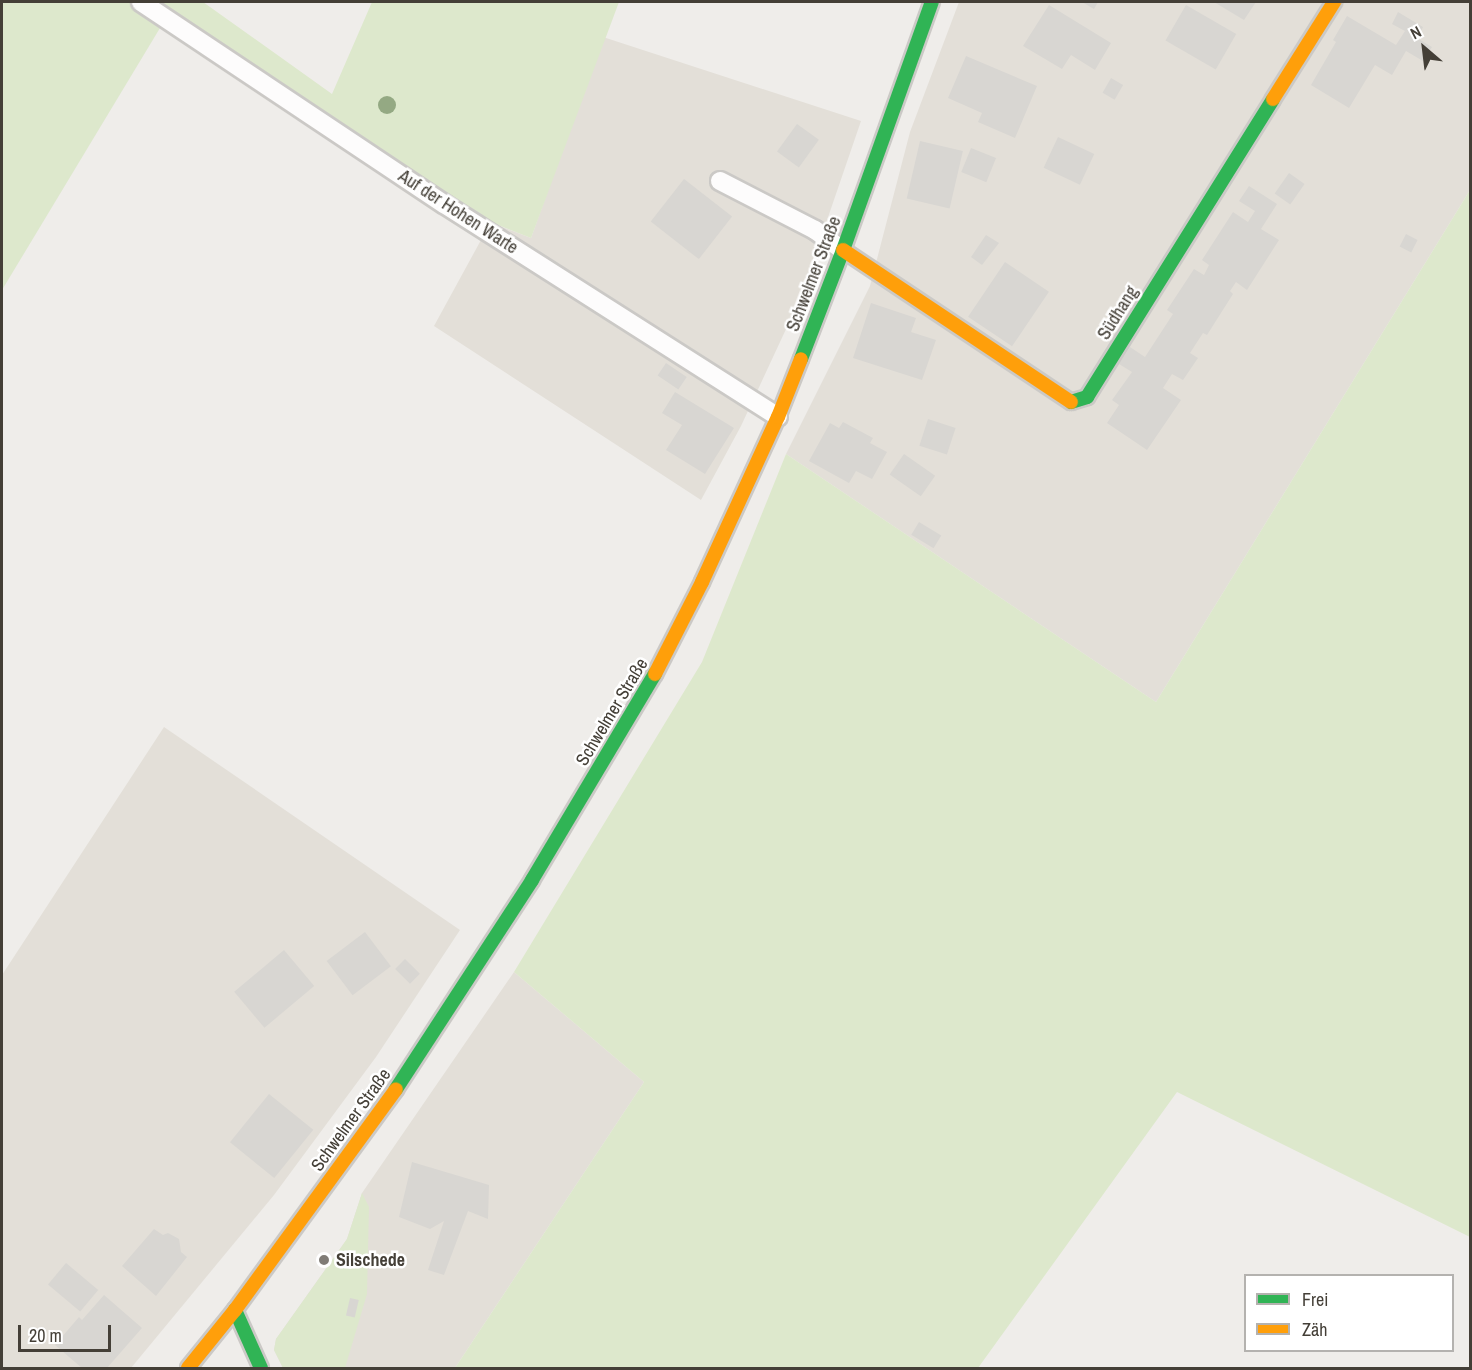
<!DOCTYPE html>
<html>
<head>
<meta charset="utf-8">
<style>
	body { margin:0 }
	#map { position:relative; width:1472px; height:1370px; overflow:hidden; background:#efedea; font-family:"Archivo Narrow",sans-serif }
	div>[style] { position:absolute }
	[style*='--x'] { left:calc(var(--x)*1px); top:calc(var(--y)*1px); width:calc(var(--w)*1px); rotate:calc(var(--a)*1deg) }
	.residential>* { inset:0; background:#e3dfd8 }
	.green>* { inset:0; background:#dde8cc }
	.building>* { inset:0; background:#d8d6d2; transform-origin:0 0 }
	.roads { filter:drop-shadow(2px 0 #cbc9c6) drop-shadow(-2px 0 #cbc9c6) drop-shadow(0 2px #cbc9c6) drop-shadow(0 -2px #cbc9c6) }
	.lane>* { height:18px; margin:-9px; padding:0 9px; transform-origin:9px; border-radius:9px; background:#fdfcfc }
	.fast>* { height:14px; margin:-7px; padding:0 7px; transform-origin:7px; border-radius:7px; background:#30b455 }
	.slow>* { height:14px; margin:-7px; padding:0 7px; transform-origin:7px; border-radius:7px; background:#ff9f0a }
	.trees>* { width:18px; height:18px; margin:-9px; border-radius:50%; background:#94a983 }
	.dots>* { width:16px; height:16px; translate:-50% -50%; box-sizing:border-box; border:3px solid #fff; border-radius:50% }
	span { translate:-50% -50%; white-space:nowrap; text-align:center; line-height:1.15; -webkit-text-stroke:5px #fff; paint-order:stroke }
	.street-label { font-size:18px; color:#443f37 }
	.poi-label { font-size:18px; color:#443f37; font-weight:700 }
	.left { translate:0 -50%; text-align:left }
	.frame { position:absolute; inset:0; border:3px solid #443f37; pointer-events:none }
	.legend { position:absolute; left:1244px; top:1274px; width:210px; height:78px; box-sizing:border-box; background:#fff; border:2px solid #b4b2af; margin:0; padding:8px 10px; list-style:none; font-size:18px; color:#443f37 }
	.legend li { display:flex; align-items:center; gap:12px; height:30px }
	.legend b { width:30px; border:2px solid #b4b2af }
	.north { position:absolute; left:1394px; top:18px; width:60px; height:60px; -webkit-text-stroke:4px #fff; paint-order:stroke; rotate:332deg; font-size:16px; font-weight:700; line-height:24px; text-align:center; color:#443f37 }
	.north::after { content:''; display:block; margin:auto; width:21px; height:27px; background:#443f37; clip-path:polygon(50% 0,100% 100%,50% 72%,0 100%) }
	.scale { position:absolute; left:18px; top:1325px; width:93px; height:27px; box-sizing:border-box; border:3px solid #443f37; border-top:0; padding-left:8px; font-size:18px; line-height:21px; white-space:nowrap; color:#443f37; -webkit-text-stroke:4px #fff; paint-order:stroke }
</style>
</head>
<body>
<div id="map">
	<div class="residential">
		<div style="clip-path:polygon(959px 2px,1470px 2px,1470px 190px,1156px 702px,786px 454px,870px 286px,910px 132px)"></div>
		<div style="clip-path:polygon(603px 37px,861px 121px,800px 299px,741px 426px,701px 500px,434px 326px,481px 240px,492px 230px,497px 225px,531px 238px)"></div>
		<div style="clip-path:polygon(164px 727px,460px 930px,376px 1057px,274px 1195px,131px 1368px,2px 1368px,2px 975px)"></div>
		<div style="clip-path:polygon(514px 972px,644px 1082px,455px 1368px,283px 1368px,274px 1350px,276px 1339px,347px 1239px,362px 1193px)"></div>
	</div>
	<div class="green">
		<div style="clip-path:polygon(2px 2px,130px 2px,160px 28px,2px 290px)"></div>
		<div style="clip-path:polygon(154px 2px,203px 2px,332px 94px,372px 2px,619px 2px,531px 238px,498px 225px,492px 230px)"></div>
		<div style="clip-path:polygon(1470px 190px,1470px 1237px,1177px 1092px,978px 1368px,455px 1368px,644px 1082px,514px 972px,702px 662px,786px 454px,1156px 702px)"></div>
		<div style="clip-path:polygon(362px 1193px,369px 1207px,367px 1294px,345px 1368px,283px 1368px,274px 1350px,276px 1339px,347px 1239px)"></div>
	</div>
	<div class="building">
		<div style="clip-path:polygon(1082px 2px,1098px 2px,1094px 9px)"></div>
		<div style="clip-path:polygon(1214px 2px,1256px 2px,1244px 20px)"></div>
		<div style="clip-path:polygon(1049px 5px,1111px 43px,1095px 70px,1071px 55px,1062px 69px,1023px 46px)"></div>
		<div style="left:1186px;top:5px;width:58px;height:41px;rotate:30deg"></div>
		<div style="clip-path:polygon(1398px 12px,1423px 27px,1417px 38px,1432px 47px,1423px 61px,1406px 51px,1392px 75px,1375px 65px,1349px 108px,1311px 85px,1336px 42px,1333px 40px,1347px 16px,1396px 45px,1405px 31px,1392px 24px)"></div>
		<div style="clip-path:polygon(966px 56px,1037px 86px,1015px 138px,978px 122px,982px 113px,948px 98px)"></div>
		<div style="left:1111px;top:78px;width:14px;height:17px;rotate:30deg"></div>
		<div style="left:797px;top:124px;width:27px;height:34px;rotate:36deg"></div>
		<div style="left:1058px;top:137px;width:40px;height:34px;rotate:25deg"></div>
		<div style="left:920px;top:141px;width:44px;height:59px;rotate:13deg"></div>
		<div style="left:971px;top:148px;width:27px;height:26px;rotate:22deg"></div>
		<div style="left:1289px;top:173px;width:19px;height:25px;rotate:35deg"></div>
		<div style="left:684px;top:179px;width:61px;height:54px;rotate:38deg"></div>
		<div style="clip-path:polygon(1249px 186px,1277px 204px,1261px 229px,1279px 240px,1247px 290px,1236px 282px,1230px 291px,1233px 294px,1207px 335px,1203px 333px,1190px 353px,1198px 358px,1183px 380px,1172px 374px,1163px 388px,1181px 400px,1147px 450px,1107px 423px,1119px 405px,1112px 400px,1132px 372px,1119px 364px,1130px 347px,1145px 357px,1173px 314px,1167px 310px,1194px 269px,1204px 275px,1209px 265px,1202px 260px,1233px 212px,1248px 222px,1255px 211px,1239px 201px)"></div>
		<div style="left:1406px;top:234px;width:13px;height:14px;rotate:27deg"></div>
		<div style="clip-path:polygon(986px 235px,999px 243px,982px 265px,971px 257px)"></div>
		<div style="left:1005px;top:262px;width:53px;height:66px;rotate:34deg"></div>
		<div style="clip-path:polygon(871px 303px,916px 318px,911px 332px,936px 340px,922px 380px,853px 358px)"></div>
		<div style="left:666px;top:363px;width:25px;height:15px;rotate:34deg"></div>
		<div style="clip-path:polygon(675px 392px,734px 428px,705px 474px,666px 450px,682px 425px,662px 413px)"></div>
		<div style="left:928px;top:419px;width:29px;height:28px;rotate:18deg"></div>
		<div style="clip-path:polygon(843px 422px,873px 438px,870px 443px,887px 452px,872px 479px,856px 471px,849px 483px,809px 461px,830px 423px,839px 428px)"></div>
		<div style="left:904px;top:454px;width:38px;height:25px;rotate:35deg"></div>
		<div style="left:919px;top:522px;width:26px;height:15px;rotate:31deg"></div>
		<div style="left:365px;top:932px;width:43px;height:48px;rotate:53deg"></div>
		<div style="left:284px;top:950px;width:47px;height:65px;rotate:50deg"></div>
		<div style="left:405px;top:959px;width:21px;height:14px;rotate:45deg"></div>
		<div style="left:269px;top:1094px;width:57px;height:62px;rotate:39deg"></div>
		<div style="clip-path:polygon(412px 1162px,489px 1185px,488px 1219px,468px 1211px,444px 1275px,428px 1270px,444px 1221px,430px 1229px,399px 1217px)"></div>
		<div style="clip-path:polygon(154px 1229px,163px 1235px,168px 1233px,179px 1239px,181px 1252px,187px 1257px,156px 1296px,122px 1266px)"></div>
		<div style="left:66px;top:1263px;width:42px;height:28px;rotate:40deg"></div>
		<div style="clip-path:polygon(104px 1295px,142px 1328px,107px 1368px,82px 1368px,55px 1345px,79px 1317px,82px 1320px)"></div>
		<div style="left:350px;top:1298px;width:9px;height:18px;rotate:13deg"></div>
	</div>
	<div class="roads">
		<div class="lane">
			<div style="--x:141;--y:2;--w:364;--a:33.7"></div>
			<div style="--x:444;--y:204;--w:396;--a:32.5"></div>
			<div style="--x:720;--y:181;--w:107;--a:27.3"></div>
			<div style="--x:815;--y:230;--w:34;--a:36"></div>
		</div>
		<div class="fast">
			<div style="--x:801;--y:359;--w:117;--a:-68.9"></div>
			<div style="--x:843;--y:250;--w:263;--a:-70.3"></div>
			<div style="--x:1071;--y:402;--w:17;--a:-17"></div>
			<div style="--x:1087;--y:397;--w:351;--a:-58"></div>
			<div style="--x:396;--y:1089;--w:249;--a:-56.9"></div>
			<div style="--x:532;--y:880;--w:240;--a:-59.2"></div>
			<div style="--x:235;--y:1310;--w:64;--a:65.9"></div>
		</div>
		<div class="slow">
			<div style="--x:1273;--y:99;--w:115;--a:-57.8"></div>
			<div style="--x:843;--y:250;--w:274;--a:33.7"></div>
			<div style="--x:655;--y:674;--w:103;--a:-62.9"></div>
			<div style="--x:702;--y:582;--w:182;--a:-65.3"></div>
			<div style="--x:778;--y:417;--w:62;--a:-68.4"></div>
			<div style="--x:188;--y:1368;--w:75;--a:-51"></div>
			<div style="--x:235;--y:1310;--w:273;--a:-53.9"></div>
		</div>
	</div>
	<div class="trees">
		<div style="left:387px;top:105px"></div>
	</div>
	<div class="dots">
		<div style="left:324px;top:1260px;background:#807c76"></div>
	</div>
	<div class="street-label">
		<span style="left:458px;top:212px;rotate:33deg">Auf der Hohen Warte</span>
		<span style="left:814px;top:274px;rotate:-69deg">Schwelmer Straße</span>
		<span style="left:1118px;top:313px;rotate:-58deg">Südhang</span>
		<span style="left:612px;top:712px;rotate:-59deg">Schwelmer Straße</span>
		<span style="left:351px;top:1120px;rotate:-54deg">Schwelmer Straße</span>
	</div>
	<div class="poi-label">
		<span class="left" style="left:336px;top:1260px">Silschede</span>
	</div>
	<div class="frame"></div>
	<ul class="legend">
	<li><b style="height:8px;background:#30b455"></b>Frei</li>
	<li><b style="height:8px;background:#ff9f0a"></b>Zäh</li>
	</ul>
	<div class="north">N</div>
	<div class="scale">20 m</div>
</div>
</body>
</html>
